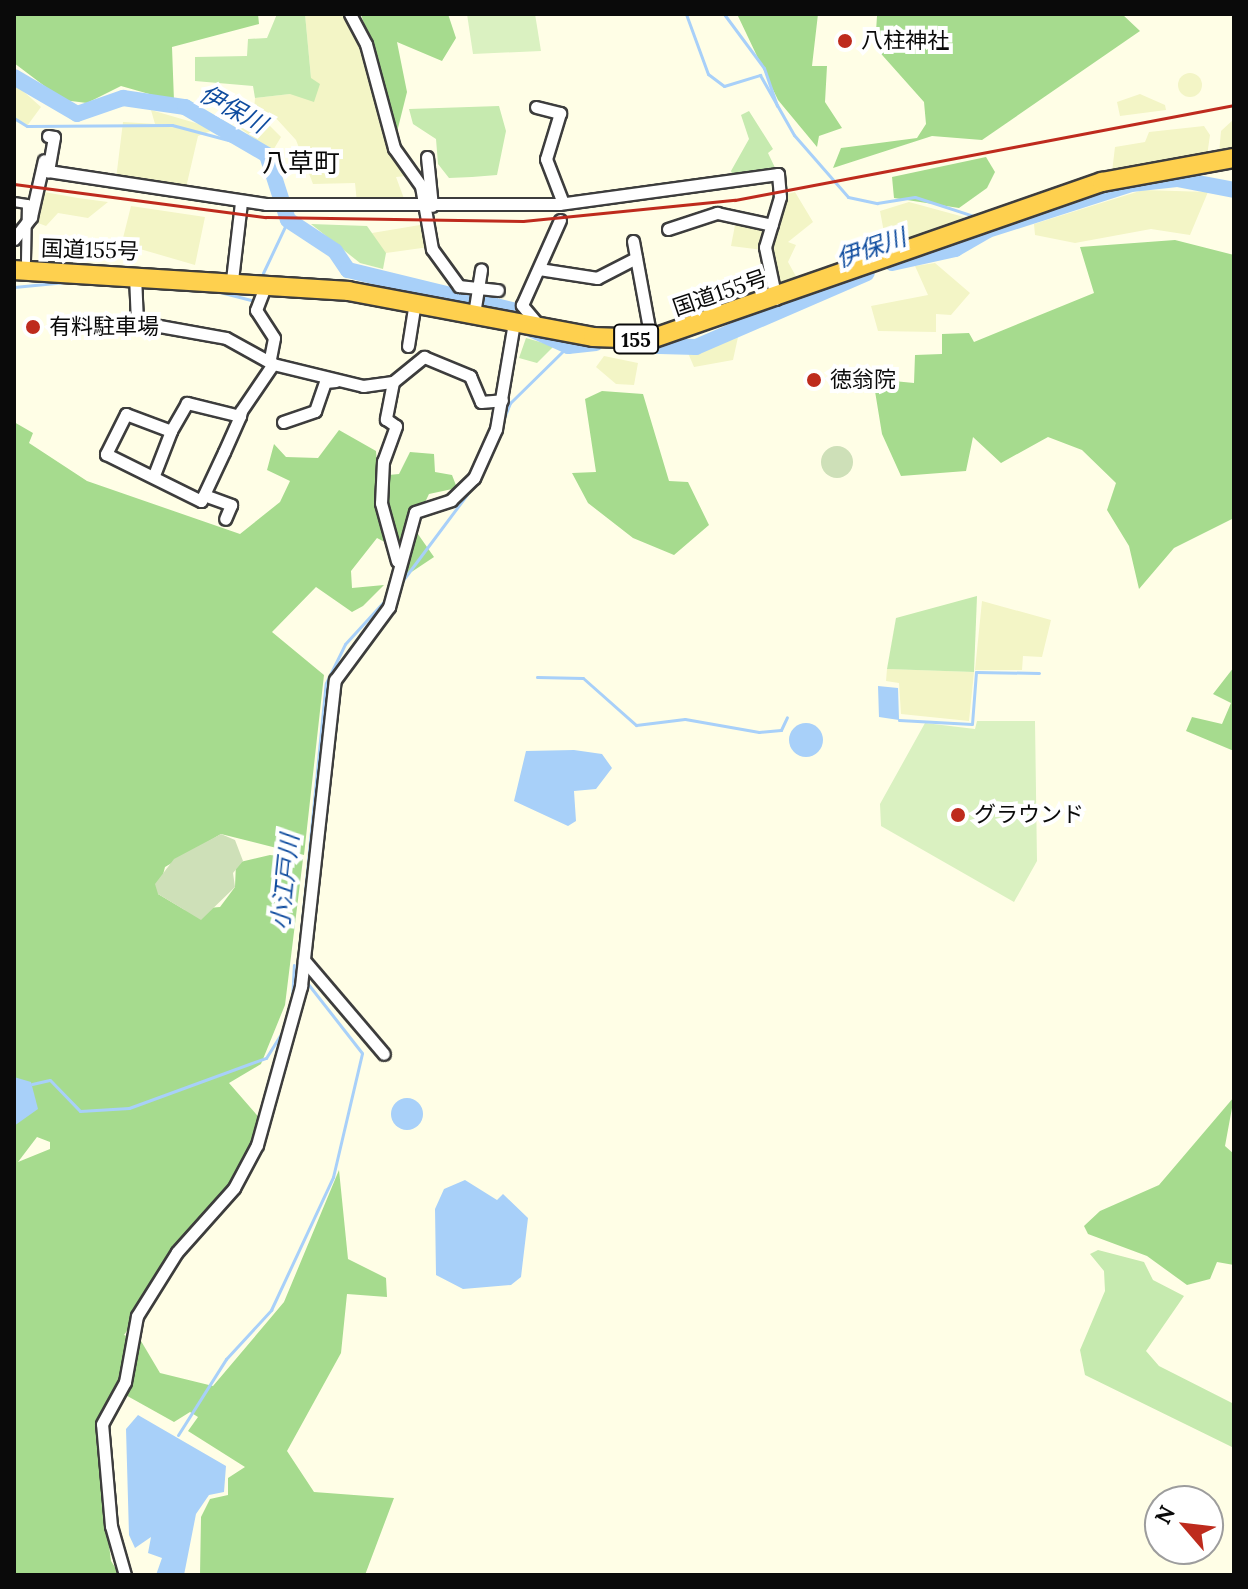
<!DOCTYPE html>
<html>
<head>
<meta charset="utf-8">
<style>
	body { margin:0 }
	#map { position:relative; width:1248px; height:1589px; overflow:hidden; background:#fffee6; font-family:Lora,"Noto Sans JP",serif }
	div>[style] { position:absolute }
	[style*='--x'] { left:calc(var(--x)*1px); top:calc(var(--y)*1px); width:calc(var(--w)*1px); rotate:calc(var(--a)*1deg) }
	.farmland>* { inset:0; background:#f3f5c6 }
	.round { border-radius:50% }
	.green>* { inset:0; background:#c6eaaf }
	.forest>* { inset:0; background:#a6db8e }
	.cemetery>* { inset:0; background:#cee0b8 }
	.pitch>* { inset:0; background:#daf1c1 }
	.water>* { inset:0; background:#a8d0f9 }
	.stream>* { height:3px; margin:-1.5px; padding:0 1.5px; transform-origin:1.5px; border-radius:1.5px; background:#a8d0f9 }
	.river>* { height:16px; margin:-8px; padding:0 8px; transform-origin:8px; border-radius:8px; background:#a8d0f9 }
	.roads { filter:drop-shadow(2px 0 #3d3d3d) drop-shadow(-2px 0 #3d3d3d) drop-shadow(0 2px #3d3d3d) drop-shadow(0 -2px #3d3d3d) }
	.pedestrian>* { height:8px; margin:-4px; padding:0 4px; transform-origin:4px; border-radius:4px; background:#fff }
	.minor>* { height:11px; margin:-5.5px; padding:0 5.5px; transform-origin:5.5px; border-radius:5.5px; background:#fff }
	.trunk>* { height:18px; margin:-9px; padding:0 9px; transform-origin:9px; border-radius:9px; background:#fed04e }
	.rail>* { height:3px; margin:-1.5px; padding:0 1.5px; transform-origin:1.5px; border-radius:1.5px; background:#be2b1d }
	.dots>* { width:22px; height:22px; translate:-50% -50%; box-sizing:border-box; border:4px solid #fff; border-radius:50% }
	span { translate:-50% -50%; white-space:nowrap; text-align:center; line-height:1.15; -webkit-text-stroke:8px #fff; paint-order:stroke }
	.shield-label span { padding:2px 6px; background:#fff; border:2px solid; border-radius:6px; -webkit-text-stroke-width:0 }
	.shield-label { font-size:20px; color:#0a0a0a; font-weight:700 }
	.poi-label { font-size:22px; color:#0a0a0a }
	.left { translate:0 -50%; text-align:left }
	.street-label { font-size:22px; color:#0a0a0a }
	.water-label { font-size:24px; color:#0f4c9f; font-style:italic }
	.quarter-label { font-size:26px; color:#0a0a0a }
	.frame { position:absolute; inset:0; border:16px solid #0a0a0a; pointer-events:none }
	.north { position:absolute; left:1144px; top:1485px; width:80px; height:80px; box-sizing:border-box; background:#fff; border:2px solid #9d9d9d; border-radius:50%; rotate:298deg; font-size:22px; font-weight:700; line-height:32px; text-align:center; color:#0a0a0a }
	.north::after { content:''; display:block; margin:auto; width:28px; height:36px; background:#be2b1d; clip-path:polygon(50% 0,100% 100%,50% 72%,0 100%) }
</style>
</head>
<body>
<div id="map">
	<div class="farmland">
		<div style="clip-path:polygon(305px 14px,348px 14px,369px 56px,392px 140px,416px 175px,396px 177px,406px 204px,357px 203px,355px 183px,313px 184px,296px 140px,274px 116px,264px 120px,281px 137px,272px 152px,240px 128px,243px 119px,253px 122px,255px 98px,290px 94px,311px 78px)"></div>
		<div class="round" style="left:1178px;top:73px;width:24px;height:24px"></div>
		<div style="clip-path:polygon(14px 83px,41px 107px,27px 126px,14px 121px)"></div>
		<div style="clip-path:polygon(1140px 94px,1165px 105px,1166px 110px,1120px 116px,1117px 102px)"></div>
		<div style="clip-path:polygon(151px 110px,216px 129px,198px 136px,185px 192px,116px 179px,123px 122px,155px 124px)"></div>
		<div style="clip-path:polygon(1234px 119px,1234px 152px,1219px 154px,1221px 131px)"></div>
		<div style="clip-path:polygon(1204px 126px,1210px 135px,1207px 156px,1112px 172px,1115px 147px,1145px 142px,1149px 132px)"></div>
		<div style="clip-path:polygon(1143px 190px,1208px 192px,1190px 235px,1151px 229px,1075px 243px,1035px 235px,1034px 224px)"></div>
		<div style="clip-path:polygon(44px 192px,78px 198px,108px 202px,88px 218px,58px 213px,46px 226px,38px 223px)"></div>
		<div style="clip-path:polygon(795px 192px,813px 222px,788px 242px,796px 245px,788px 262px,798px 280px,774px 290px,769px 238px,783px 195px)"></div>
		<div style="clip-path:polygon(909px 202px,964px 217px,966px 221px,887px 248px,880px 211px)"></div>
		<div style="clip-path:polygon(131px 206px,205px 217px,195px 265px,140px 249px,136px 258px,119px 254px)"></div>
		<div style="clip-path:polygon(426px 224px,429px 247px,386px 253px,374px 246px,372px 233px)"></div>
		<div style="clip-path:polygon(735px 225px,769px 227px,763px 250px,731px 246px)"></div>
		<div style="clip-path:polygon(935px 263px,970px 293px,951px 315px,936px 314px,936px 332px,878px 331px,871px 306px,928px 295px,915px 266px)"></div>
		<div style="clip-path:polygon(738px 337px,733px 360px,694px 367px,688px 353px)"></div>
		<div style="clip-path:polygon(604px 356px,638px 363px,634px 385px,616px 384px,596px 367px)"></div>
		<div style="clip-path:polygon(982px 601px,1051px 620px,1042px 657px,1023px 656px,1022px 670px,975px 670px)"></div>
		<div style="clip-path:polygon(887px 669px,974px 672px,969px 721px,901px 714px,899px 683px,886px 681px)"></div>
	</div>
	<div class="green">
		<div style="clip-path:polygon(277px 14px,305px 14px,311px 78px,320px 84px,314px 102px,290px 94px,255px 98px,253px 86px,195px 81px,195px 57px,247px 56px,248px 39px,267px 38px)"></div>
		<div style="clip-path:polygon(499px 106px,506px 131px,497px 175px,472px 177px,449px 178px,438px 164px,436px 139px,413px 124px,409px 109px)"></div>
		<div style="clip-path:polygon(749px 111px,773px 149px,768px 153px,778px 174px,736px 184px,731px 171px,749px 139px,741px 115px)"></div>
		<div style="clip-path:polygon(311px 224px,367px 226px,386px 253px,383px 269px,360px 263px)"></div>
		<div style="clip-path:polygon(526px 338px,554px 346px,537px 363px,519px 358px)"></div>
		<div style="clip-path:polygon(977px 596px,974px 672px,887px 669px,896px 618px)"></div>
		<div style="clip-path:polygon(1098px 1250px,1144px 1262px,1153px 1280px,1184px 1296px,1146px 1351px,1159px 1366px,1234px 1404px,1234px 1448px,1085px 1375px,1080px 1350px,1105px 1291px,1104px 1271px,1090px 1254px)"></div>
	</div>
	<div class="forest">
		<div style="clip-path:polygon(14px 14px,258px 14px,259px 24px,172px 47px,174px 101px,121px 86px,87px 103px,63px 100px,14px 63px)"></div>
		<div style="clip-path:polygon(361px 14px,448px 14px,456px 38px,442px 61px,397px 42px,407px 92px,397px 132px)"></div>
		<div style="clip-path:polygon(737px 14px,818px 14px,812px 66px,827px 66px,825px 102px,842px 128px,819px 136px,817px 147px,778px 100px)"></div>
		<div style="clip-path:polygon(844px 14px,1122px 14px,1140px 31px,982px 140px,932px 136px,833px 168px,841px 148px,917px 138px,926px 124px,924px 102px,875px 47px,877px 16px)"></div>
		<div style="clip-path:polygon(986px 157px,995px 172px,987px 188px,959px 208px,894px 198px,892px 177px)"></div>
		<div style="clip-path:polygon(1175px 240px,1234px 255px,1234px 518px,1174px 548px,1139px 589px,1129px 546px,1107px 510px,1116px 483px,1082px 450px,1048px 437px,1001px 463px,973px 437px,966px 471px,901px 476px,882px 434px,873px 379px,914px 383px,915px 355px,942px 354px,942px 334px,969px 333px,974px 342px,1094px 293px,1080px 247px)"></div>
		<div style="clip-path:polygon(602px 391px,643px 394px,669px 481px,688px 482px,709px 525px,674px 555px,633px 538px,588px 503px,572px 473px,596px 472px,585px 399px)"></div>
		<div style="clip-path:polygon(evenodd,14px 422px,33px 433px,29px 443px,87px 481px,240px 534px,280px 502px,290px 481px,267px 470px,274px 444px,286px 457px,318px 458px,339px 430px,376px 451px,378px 476px,399px 474px,410px 452px,434px 454px,435px 472px,452px 475px,457px 488px,429px 494px,413px 527px,434px 557px,401px 579px,404px 552px,377px 538px,351px 571px,352px 588px,384px 585px,363px 606px,352px 612px,316px 587px,272px 632px,324px 675px,304px 855px,221px 834px,165px 867px,158px 894px,185px 910px,220px 907px,235px 887px,236px 863px,270px 855px,303px 859px,285px 1005px,261px 1064px,229px 1083px,262px 1121px,242px 1169px,124px 1335px,141px 1341px,160px 1373px,213px 1386px,284px 1302px,339px 1170px,348px 1259px,386px 1278px,387px 1297px,347px 1294px,341px 1353px,287px 1451px,314px 1492px,394px 1498px,365px 1575px,200px 1575px,201px 1517px,210px 1499px,228px 1495px,228px 1478px,245px 1467px,188px 1431px,198px 1417px,190px 1412px,174px 1422px,122px 1393px,96px 1439px,111px 1561px,120px 1575px,14px 1575px,14px 1126px,25px 1082px,14px 1077px,14px 422px,37px 1137px,50px 1142px,50px 1149px,18px 1162px,37px 1137px)"></div>
		<div style="clip-path:polygon(1234px 667px,1234px 751px,1186px 731px,1192px 717px,1222px 724px,1231px 703px,1213px 694px)"></div>
		<div style="clip-path:polygon(1234px 1097px,1225px 1146px,1234px 1154px,1234px 1265px,1217px 1262px,1210px 1279px,1187px 1285px,1147px 1256px,1088px 1234px,1084px 1226px,1100px 1211px,1159px 1185px)"></div>
	</div>
	<div class="cemetery">
		<div class="round" style="left:821px;top:446px;width:32px;height:32px"></div>
		<div style="clip-path:polygon(221px 834px,235px 840px,243px 861px,233px 873px,235px 887px,201px 920px,158px 894px,155px 884px,174px 859px)"></div>
	</div>
	<div class="pitch">
		<div style="clip-path:polygon(467px 14px,535px 14px,541px 51px,473px 54px)"></div>
		<div style="clip-path:polygon(977px 721px,1035px 721px,1037px 861px,1014px 902px,881px 826px,880px 804px,925px 723px,975px 729px)"></div>
	</div>
	<div class="water">
		<div style="clip-path:polygon(878px 686px,898px 688px,899px 720px,879px 717px)"></div>
		<div class="round" style="left:789px;top:723px;width:34px;height:34px"></div>
		<div style="clip-path:polygon(574px 750px,602px 754px,612px 768px,596px 789px,574px 791px,576px 821px,568px 826px,514px 801px,526px 751px)"></div>
		<div style="clip-path:polygon(14px 1077px,31px 1082px,38px 1109px,14px 1126px)"></div>
		<div class="round" style="left:391px;top:1098px;width:32px;height:32px"></div>
		<div style="clip-path:polygon(465px 1180px,497px 1200px,503px 1194px,528px 1218px,521px 1277px,511px 1285px,463px 1289px,436px 1275px,435px 1209px,444px 1189px)"></div>
		<div style="clip-path:polygon(138px 1415px,226px 1466px,224px 1492px,209px 1495px,196px 1514px,184px 1575px,156px 1575px,162px 1558px,148px 1553px,151px 1537px,135px 1548px,129px 1535px,126px 1429px)"></div>
	</div>
	<div class="stream">
		<div style="--x:686;--y:14;--w:64;--a:69.9"></div>
		<div style="--x:708;--y:74;--w:20;--a:37"></div>
		<div style="--x:724;--y:86;--w:38;--a:-17"></div>
		<div style="--x:760;--y:75;--w:69;--a:60.5"></div>
		<div style="--x:794;--y:135;--w:82;--a:48.9"></div>
		<div style="--x:848;--y:197;--w:30;--a:12"></div>
		<div style="--x:877;--y:203;--w:38;--a:-9"></div>
		<div style="--x:915;--y:197;--w:62;--a:17.9"></div>
		<div style="--x:724;--y:14;--w:67;--a:53.5"></div>
		<div style="--x:764;--y:68;--w:40;--a:71.1"></div>
		<div style="--x:14;--y:118;--w:15;--a:32"></div>
		<div style="--x:27;--y:126;--w:145;--a:-0.4"></div>
		<div style="--x:172;--y:125;--w:66;--a:14.9"></div>
		<div style="--x:263;--y:273;--w:59;--a:-64.7"></div>
		<div style="--x:14;--y:287;--w:52;--a:-5.5"></div>
		<div style="--x:216;--y:291;--w:40;--a:14.4"></div>
		<div style="--x:481;--y:475;--w:78;--a:-68.1"></div>
		<div style="--x:510;--y:403;--w:81;--a:-44.5"></div>
		<div style="--x:400;--y:584;--w:129;--a:-53.2"></div>
		<div style="--x:537;--y:677;--w:46;--a:1.2"></div>
		<div style="--x:583;--y:678;--w:71;--a:41.6"></div>
		<div style="--x:636;--y:725;--w:49;--a:-7"></div>
		<div style="--x:685;--y:719;--w:75;--a:10"></div>
		<div style="--x:759;--y:732;--w:22;--a:-5"></div>
		<div style="--x:781;--y:730;--w:14;--a:-65"></div>
		<div style="--x:899;--y:720;--w:73;--a:3.1"></div>
		<div style="--x:972;--y:724;--w:52;--a:-85.6"></div>
		<div style="--x:976;--y:672;--w:63;--a:0.9"></div>
		<div style="--x:297;--y:971;--w:289;--a:-84.3"></div>
		<div style="--x:326;--y:683;--w:43;--a:-64"></div>
		<div style="--x:345;--y:644;--w:62;--a:-47.6"></div>
		<div style="--x:292;--y:1001;--w:36;--a:-87"></div>
		<div style="--x:32;--y:1084;--w:18;--a:-13"></div>
		<div style="--x:50;--y:1080;--w:43;--a:45.9"></div>
		<div style="--x:80;--y:1111;--w:49;--a:-3.5"></div>
		<div style="--x:129;--y:1108;--w:146;--a:-20.1"></div>
		<div style="--x:266;--y:1058;--w:32;--a:-58"></div>
		<div style="--x:178;--y:1435;--w:90;--a:-57.7"></div>
		<div style="--x:226;--y:1359;--w:67;--a:-47.4"></div>
		<div style="--x:271;--y:1310;--w:147;--a:-65"></div>
		<div style="--x:333;--y:1177;--w:127;--a:-76.8"></div>
		<div style="--x:362;--y:1053;--w:93;--a:-128"></div>
	</div>
	<div class="river">
		<div style="--x:14;--y:77;--w:73;--a:30.4"></div>
		<div style="--x:77;--y:114;--w:49;--a:-19.2"></div>
		<div style="--x:123;--y:98;--w:63;--a:8.3"></div>
		<div style="--x:185;--y:107;--w:95;--a:30.3"></div>
		<div style="--x:267;--y:155;--w:68;--a:72.1"></div>
		<div style="--x:288;--y:220;--w:56;--a:33.4"></div>
		<div style="--x:335;--y:251;--w:23;--a:56"></div>
		<div style="--x:348;--y:270;--w:173;--a:13.7"></div>
		<div style="--x:892;--y:263;--w:65;--a:-12.5"></div>
		<div style="--x:955;--y:249;--w:38;--a:-30"></div>
		<div style="--x:988;--y:230;--w:150;--a:-17.8"></div>
		<div style="--x:1131;--y:184;--w:46;--a:-6.2"></div>
		<div style="--x:1177;--y:179;--w:58;--a:10.9"></div>
		<div style="--x:528;--y:328;--w:44;--a:24.2"></div>
		<div style="--x:568;--y:346;--w:28;--a:-6"></div>
		<div style="--x:623;--y:345;--w:73;--a:1.6"></div>
		<div style="--x:696;--y:347;--w:186;--a:-23.4"></div>
	</div>
	<div class="roads">
		<div class="pedestrian">
			<div style="--x:14;--y:202;--w:13;--a:9"></div>
			<div style="--x:27;--y:204;--w:57;--a:91"></div>
		</div>
		<div class="minor">
			<div style="--x:350;--y:14;--w:34;--a:62"></div>
			<div style="--x:366;--y:44;--w:108;--a:74.9"></div>
			<div style="--x:394;--y:148;--w:47;--a:54.6"></div>
			<div style="--x:421;--y:186;--w:64;--a:80.1"></div>
			<div style="--x:432;--y:249;--w:46;--a:53.9"></div>
			<div style="--x:459;--y:286;--w:39;--a:6"></div>
			<div style="--x:536;--y:107;--w:25;--a:14"></div>
			<div style="--x:560;--y:113;--w:48;--a:106.9"></div>
			<div style="--x:546;--y:159;--w:47;--a:68.9"></div>
			<div style="--x:48;--y:136;--w:6;--a:9"></div>
			<div style="--x:54;--y:137;--w:35;--a:100"></div>
			<div style="--x:48;--y:171;--w:220;--a:8.6"></div>
			<div style="--x:266;--y:204;--w:293;--a:0"></div>
			<div style="--x:559;--y:204;--w:221;--a:-7.8"></div>
			<div style="--x:778;--y:174;--w:23;--a:85"></div>
			<div style="--x:780;--y:197;--w:52;--a:106.7"></div>
			<div style="--x:765;--y:247;--w:53;--a:78.1"></div>
			<div style="--x:427;--y:157;--w:49;--a:84.2"></div>
			<div style="--x:668;--y:229;--w:52;--a:-18.1"></div>
			<div style="--x:717;--y:213;--w:56;--a:12.3"></div>
			<div style="--x:14;--y:239;--w:28;--a:-52"></div>
			<div style="--x:31;--y:217;--w:58;--a:-77.2"></div>
			<div style="--x:633;--y:241;--w:100;--a:79.6"></div>
			<div style="--x:539;--y:269;--w:59;--a:8.8"></div>
			<div style="--x:597;--y:278;--w:44;--a:-27.1"></div>
			<div style="--x:135;--y:275;--w:47;--a:87.6"></div>
			<div style="--x:137;--y:322;--w:90;--a:10.2"></div>
			<div style="--x:226;--y:338;--w:54;--a:29"></div>
			<div style="--x:273;--y:364;--w:93;--a:13.7"></div>
			<div style="--x:363;--y:386;--w:30;--a:-8"></div>
			<div style="--x:393;--y:382;--w:38;--a:101"></div>
			<div style="--x:386;--y:419;--w:12;--a:35"></div>
			<div style="--x:396;--y:426;--w:37;--a:110"></div>
			<div style="--x:383;--y:461;--w:42;--a:92.7"></div>
			<div style="--x:381;--y:503;--w:60;--a:74.6"></div>
			<div style="--x:232;--y:280;--w:79;--a:-83.4"></div>
			<div style="--x:266;--y:284;--w:28;--a:111"></div>
			<div style="--x:256;--y:310;--w:33;--a:57"></div>
			<div style="--x:274;--y:338;--w:21;--a:101"></div>
			<div style="--x:474;--y:314;--w:45;--a:-81"></div>
			<div style="--x:541;--y:328;--w:30;--a:-130"></div>
			<div style="--x:522;--y:305;--w:93;--a:-65.9"></div>
			<div style="--x:408;--y:346;--w:45;--a:-81"></div>
			<div style="--x:393;--y:382;--w:40;--a:-39"></div>
			<div style="--x:424;--y:357;--w:50;--a:22.4"></div>
			<div style="--x:470;--y:376;--w:28;--a:67"></div>
			<div style="--x:481;--y:402;--w:21;--a:-5"></div>
			<div style="--x:240;--y:416;--w:55;--a:-166.2"></div>
			<div style="--x:187;--y:403;--w:32;--a:120"></div>
			<div style="--x:171;--y:431;--w:48;--a:-159.3"></div>
			<div style="--x:126;--y:414;--w:45;--a:116.6"></div>
			<div style="--x:106;--y:454;--w:106;--a:26.3"></div>
			<div style="--x:201;--y:501;--w:54;--a:-64.9"></div>
			<div style="--x:224;--y:452;--w:39;--a:-66"></div>
			<div style="--x:240;--y:416;--w:5;--a:-79"></div>
			<div style="--x:241;--y:411;--w:57;--a:-55.8"></div>
			<div style="--x:283;--y:422;--w:34;--a:-19"></div>
			<div style="--x:315;--y:411;--w:31;--a:-71"></div>
			<div style="--x:325;--y:382;--w:11;--a:-5"></div>
			<div style="--x:154;--y:475;--w:47;--a:-68.9"></div>
			<div style="--x:204;--y:495;--w:29;--a:20"></div>
			<div style="--x:231;--y:505;--w:15;--a:113"></div>
			<div style="--x:304;--y:960;--w:123;--a:49.6"></div>
			<div style="--x:125;--y:1575;--w:51;--a:-105.9"></div>
			<div style="--x:111;--y:1526;--w:102;--a:-95"></div>
			<div style="--x:102;--y:1424;--w:48;--a:-61.3"></div>
			<div style="--x:125;--y:1382;--w:67;--a:-79.7"></div>
			<div style="--x:137;--y:1316;--w:75;--a:-58"></div>
			<div style="--x:177;--y:1252;--w:86;--a:-48.3"></div>
			<div style="--x:234;--y:1188;--w:49;--a:-61.9"></div>
			<div style="--x:257;--y:1145;--w:165;--a:-74.5"></div>
			<div style="--x:301;--y:986;--w:308;--a:-83.7"></div>
			<div style="--x:335;--y:680;--w:91;--a:-53.5"></div>
			<div style="--x:389;--y:607;--w:98;--a:-74.7"></div>
			<div style="--x:415;--y:512;--w:38;--a:-18"></div>
			<div style="--x:451;--y:500;--w:32;--a:-44"></div>
			<div style="--x:474;--y:478;--w:54;--a:-65.8"></div>
			<div style="--x:496;--y:429;--w:108;--a:-80.4"></div>
		</div>
		<div class="trunk">
			<div style="--x:14;--y:270;--w:335;--a:3.6"></div>
			<div style="--x:348;--y:291;--w:249;--a:10.6"></div>
			<div style="--x:593;--y:337;--w:58;--a:2"></div>
			<div style="--x:651;--y:339;--w:478;--a:-19.2"></div>
			<div style="--x:1102;--y:182;--w:134;--a:-10.3"></div>
		</div>
	</div>
	<div class="rail">
		<div style="--x:14;--y:184;--w:254;--a:7.5"></div>
		<div style="--x:266;--y:217;--w:257;--a:0.9"></div>
		<div style="--x:523;--y:221;--w:213;--a:-5.7"></div>
		<div style="--x:735;--y:200;--w:508;--a:-10.78"></div>
	</div>
	<div class="dots">
		<div style="left:845px;top:41px;background:#be2b1d"></div>
		<div style="left:33px;top:327px;background:#be2b1d"></div>
		<div style="left:814px;top:380px;background:#be2b1d"></div>
		<div style="left:958px;top:815px;background:#be2b1d"></div>
	</div>
	<div class="shield-label">
		<span style="left:636px;top:339px">155</span>
	</div>
	<div class="poi-label">
		<span class="left" style="left:861px;top:41px">八柱神社</span>
		<span class="left" style="left:49px;top:327px">有料駐車場</span>
		<span class="left" style="left:830px;top:380px">徳翁院</span>
		<span class="left" style="left:974px;top:815px">グラウンド</span>
	</div>
	<div class="street-label">
		<span style="left:90px;top:250px;rotate:2deg">国道155号</span>
		<span style="left:720px;top:293px;rotate:-19deg">国道155号</span>
	</div>
	<div class="water-label">
		<span style="left:233px;top:109px;rotate:29deg">伊保川</span>
		<span style="left:871px;top:248px;rotate:-19deg">伊保川</span>
		<span style="left:285px;top:882px;rotate:-84deg">小江戸川</span>
	</div>
	<div class="quarter-label">
		<span style="left:301px;top:163px">八草町</span>
	</div>
	<div class="frame"></div>
	<div class="north">N</div>
</div>
</body>
</html>
